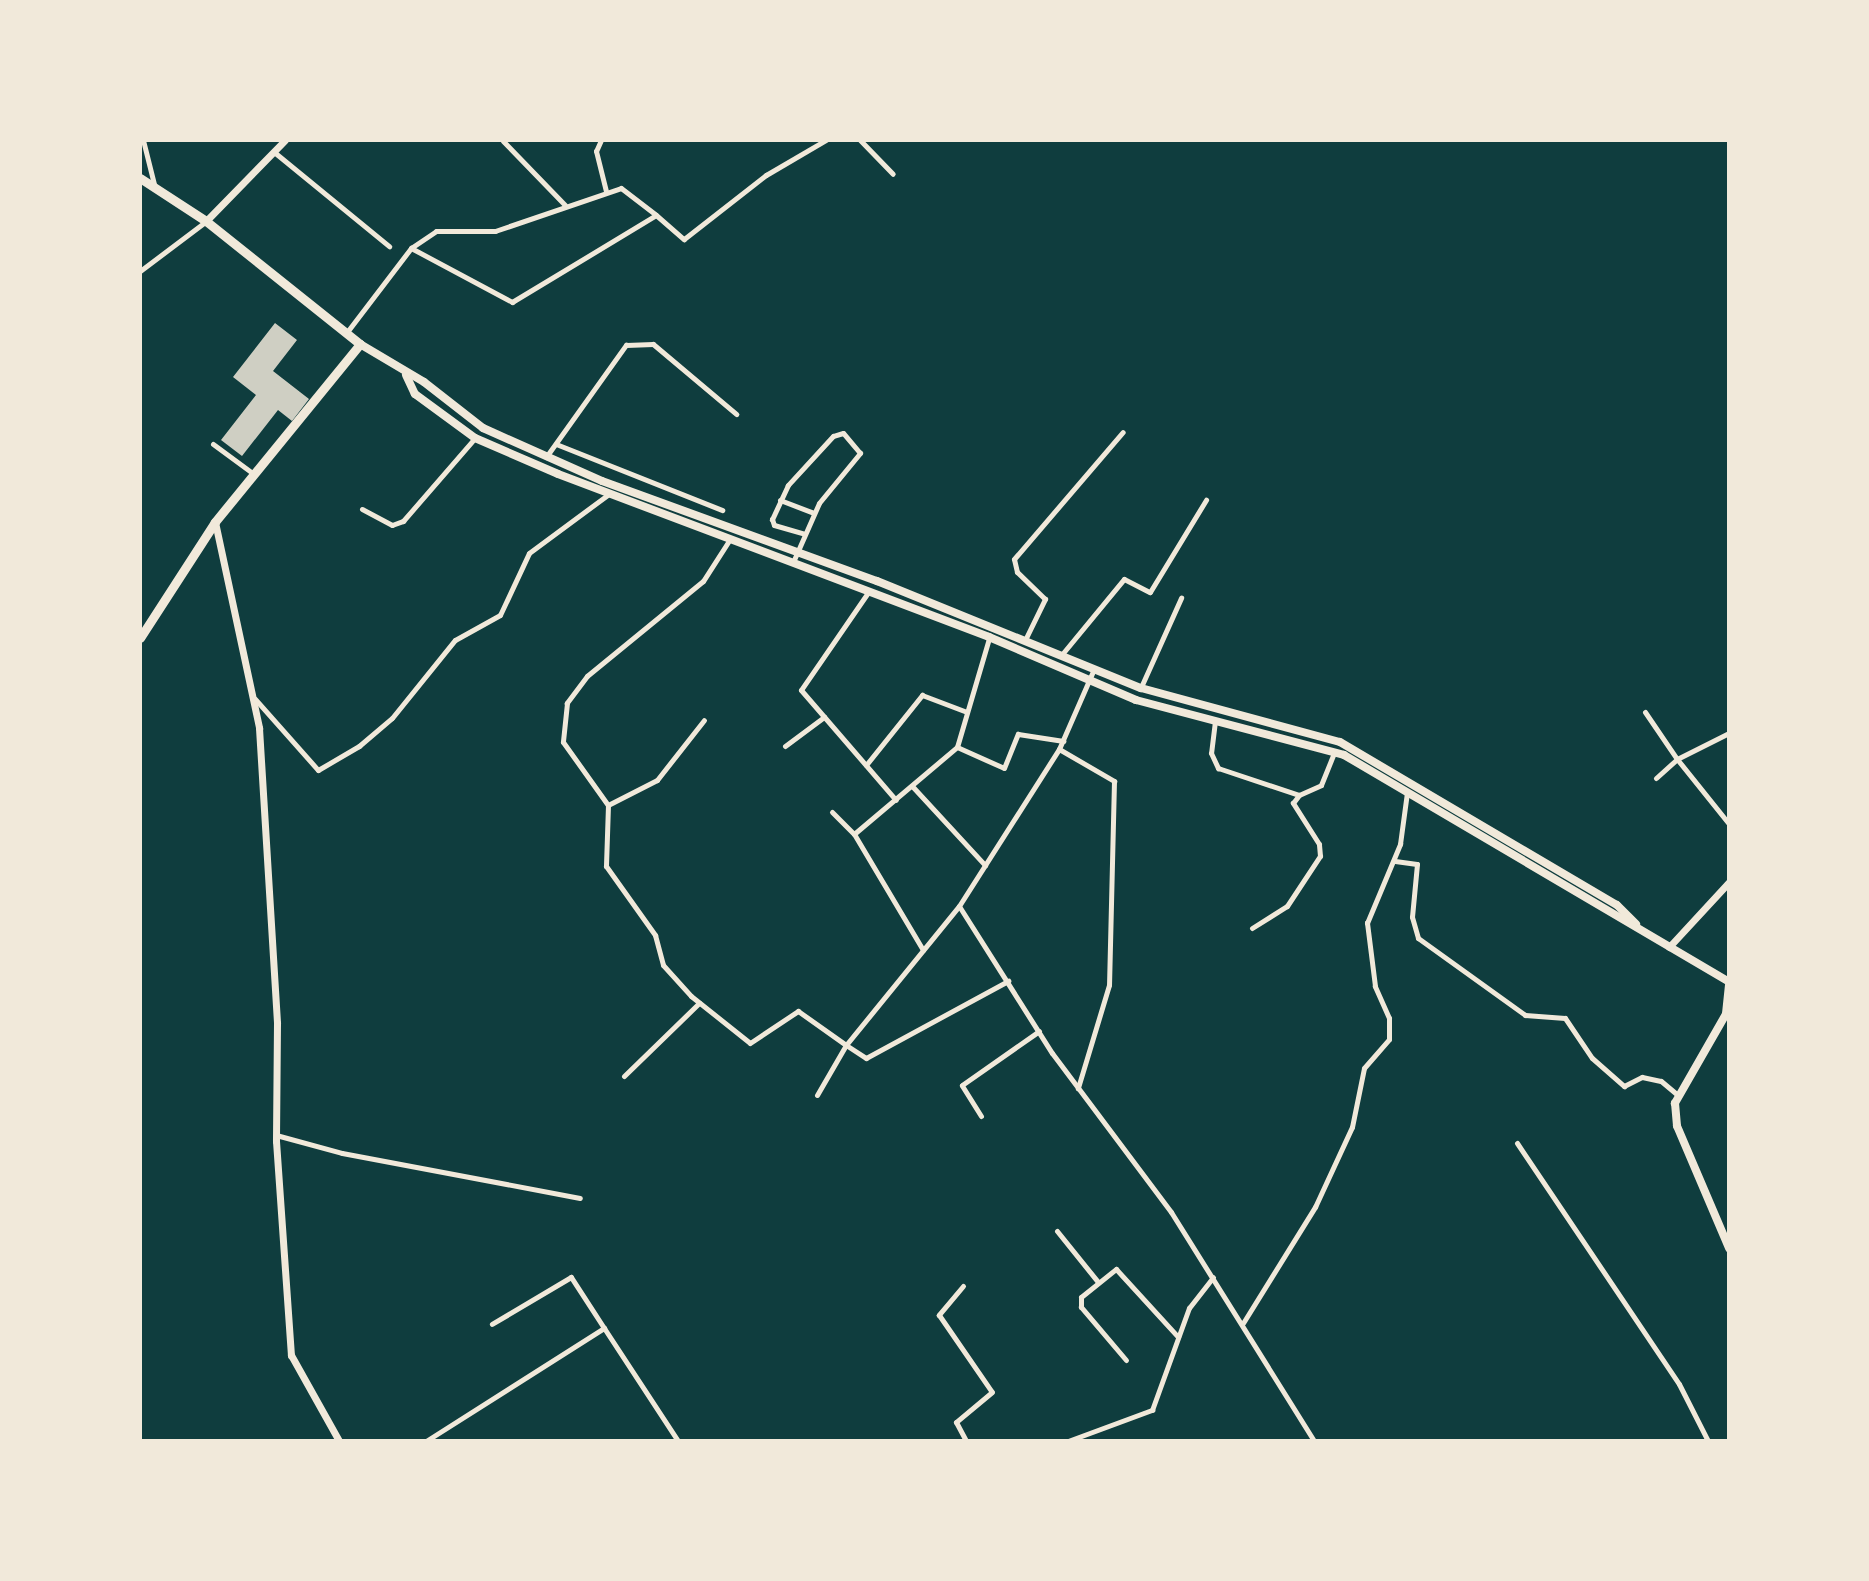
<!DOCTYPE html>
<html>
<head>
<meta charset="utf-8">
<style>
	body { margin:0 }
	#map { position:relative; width:1869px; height:1581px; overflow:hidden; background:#0f3d3e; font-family:Montserrat,sans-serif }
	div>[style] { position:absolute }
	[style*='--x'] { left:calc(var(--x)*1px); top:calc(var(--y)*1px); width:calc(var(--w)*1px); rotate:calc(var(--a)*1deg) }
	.building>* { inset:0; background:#cfcfc3 }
	.minor>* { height:5px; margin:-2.5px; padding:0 2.5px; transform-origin:2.5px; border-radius:2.5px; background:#f1e9da }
	.tertiary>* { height:7px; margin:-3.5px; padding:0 3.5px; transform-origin:3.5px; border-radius:3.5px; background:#f1e9da }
	.secondary>* { height:8px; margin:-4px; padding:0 4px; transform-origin:4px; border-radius:4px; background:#f1e9da }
	.primary>* { height:9px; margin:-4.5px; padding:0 4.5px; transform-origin:4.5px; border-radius:4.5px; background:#f1e9da }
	span { translate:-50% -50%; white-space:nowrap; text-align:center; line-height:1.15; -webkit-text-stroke:8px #f1e9da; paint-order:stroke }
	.frame { position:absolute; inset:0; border:142px solid #f1e9da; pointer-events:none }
</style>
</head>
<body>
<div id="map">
	<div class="building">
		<div style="clip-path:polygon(275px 323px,297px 340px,273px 371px,309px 399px,292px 421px,278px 410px,242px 456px,221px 440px,256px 395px,233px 377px)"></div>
	</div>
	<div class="minor">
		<div style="--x:143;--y:140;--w:45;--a:76"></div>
		<div style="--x:601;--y:140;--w:12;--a:114"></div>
		<div style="--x:596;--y:151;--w:41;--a:76"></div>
		<div style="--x:860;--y:140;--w:47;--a:45.9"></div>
		<div style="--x:503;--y:141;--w:89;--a:45.9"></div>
		<div style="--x:274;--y:152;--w:149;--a:39.3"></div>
		<div style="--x:411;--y:248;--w:115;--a:28.1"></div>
		<div style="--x:512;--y:302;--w:168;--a:-31.1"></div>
		<div style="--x:656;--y:215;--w:37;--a:41"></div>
		<div style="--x:684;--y:239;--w:104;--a:-38"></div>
		<div style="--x:766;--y:175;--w:69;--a:-30.3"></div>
		<div style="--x:140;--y:271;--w:81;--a:-37"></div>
		<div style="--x:347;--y:332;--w:106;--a:-52.7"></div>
		<div style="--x:411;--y:248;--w:30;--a:-34"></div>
		<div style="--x:436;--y:231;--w:59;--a:0"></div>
		<div style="--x:495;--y:231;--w:133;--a:-18.8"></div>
		<div style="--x:621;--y:188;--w:44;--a:37.6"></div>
		<div style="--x:213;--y:444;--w:52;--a:36.4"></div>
		<div style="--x:556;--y:444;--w:179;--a:21.7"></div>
		<div style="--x:546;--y:457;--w:138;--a:-54.5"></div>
		<div style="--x:626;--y:345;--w:27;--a:-2"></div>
		<div style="--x:653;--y:344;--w:109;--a:40.1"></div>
		<div style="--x:780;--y:500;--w:36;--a:21"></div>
		<div style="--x:362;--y:509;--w:34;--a:28"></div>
		<div style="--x:392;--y:525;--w:12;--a:-20"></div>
		<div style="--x:403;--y:521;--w:110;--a:-49.1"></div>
		<div style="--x:730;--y:539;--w:50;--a:122.7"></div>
		<div style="--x:703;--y:581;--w:150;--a:140.7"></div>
		<div style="--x:587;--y:676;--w:34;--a:127"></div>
		<div style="--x:567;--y:703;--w:39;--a:96"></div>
		<div style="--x:563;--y:742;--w:77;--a:54.5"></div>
		<div style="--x:608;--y:805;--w:61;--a:91.9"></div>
		<div style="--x:606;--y:866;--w:85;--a:54.6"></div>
		<div style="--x:655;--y:935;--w:31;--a:75"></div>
		<div style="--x:663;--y:965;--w:42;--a:47.9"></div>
		<div style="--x:691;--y:996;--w:75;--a:38.5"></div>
		<div style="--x:750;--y:1043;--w:58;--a:-33.7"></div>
		<div style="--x:798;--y:1011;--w:59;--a:35.3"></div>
		<div style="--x:846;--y:1045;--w:179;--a:-50.9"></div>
		<div style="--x:959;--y:906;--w:174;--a:57.7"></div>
		<div style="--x:1052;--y:1053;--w:199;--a:53.2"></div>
		<div style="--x:1171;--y:1212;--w:270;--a:58"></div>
		<div style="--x:793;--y:562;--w:64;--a:-66.2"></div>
		<div style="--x:819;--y:503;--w:65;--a:-50.6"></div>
		<div style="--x:860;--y:453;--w:26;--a:-130"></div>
		<div style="--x:843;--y:433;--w:10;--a:163"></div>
		<div style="--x:833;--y:436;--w:67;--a:132.6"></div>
		<div style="--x:788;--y:485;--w:38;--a:115"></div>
		<div style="--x:772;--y:519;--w:6;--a:72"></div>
		<div style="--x:774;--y:525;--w:32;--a:16"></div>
		<div style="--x:869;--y:591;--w:120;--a:124.5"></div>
		<div style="--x:801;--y:690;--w:145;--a:49.2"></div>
		<div style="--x:1025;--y:640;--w:46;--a:-64"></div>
		<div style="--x:1045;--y:599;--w:39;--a:-136"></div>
		<div style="--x:1017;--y:572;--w:13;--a:-103"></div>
		<div style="--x:1014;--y:559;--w:167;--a:-49.4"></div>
		<div style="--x:1063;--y:653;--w:96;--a:-50.5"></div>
		<div style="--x:1124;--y:579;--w:29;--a:27"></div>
		<div style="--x:1150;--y:592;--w:108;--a:-58.7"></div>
		<div style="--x:1141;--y:687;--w:98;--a:-65.8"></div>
		<div style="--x:255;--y:699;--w:95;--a:48.4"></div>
		<div style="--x:318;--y:770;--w:48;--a:-30.3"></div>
		<div style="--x:359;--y:746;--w:43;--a:-40.3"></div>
		<div style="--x:392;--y:718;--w:100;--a:-51.1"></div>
		<div style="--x:455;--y:640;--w:51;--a:-29.1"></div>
		<div style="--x:500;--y:615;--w:68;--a:-64.9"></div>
		<div style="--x:529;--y:553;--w:101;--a:-36.5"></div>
		<div style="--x:1645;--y:712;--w:57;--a:55.8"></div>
		<div style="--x:1677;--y:759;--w:58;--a:-26.6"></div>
		<div style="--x:1215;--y:721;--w:32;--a:97"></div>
		<div style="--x:1211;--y:753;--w:17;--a:65"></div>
		<div style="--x:1218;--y:768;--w:85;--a:18.4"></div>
		<div style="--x:1299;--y:795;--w:24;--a:-24"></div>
		<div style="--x:1321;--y:785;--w:35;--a:-68"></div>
		<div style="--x:785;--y:746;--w:49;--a:-36.6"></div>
		<div style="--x:957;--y:747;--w:51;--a:24.1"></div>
		<div style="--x:1004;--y:768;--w:37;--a:-68"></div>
		<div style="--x:1018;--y:734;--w:46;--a:8.8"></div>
		<div style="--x:1059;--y:749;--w:87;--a:-66.4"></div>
		<div style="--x:866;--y:765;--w:90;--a:-51.3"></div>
		<div style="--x:922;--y:695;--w:48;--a:20.7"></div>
		<div style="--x:1656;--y:778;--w:28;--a:-42"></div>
		<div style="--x:1677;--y:759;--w:83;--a:51.3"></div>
		<div style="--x:912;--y:786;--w:108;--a:47.3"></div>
		<div style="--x:608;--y:805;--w:55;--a:-27"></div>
		<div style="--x:657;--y:780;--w:76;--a:-51.9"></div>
		<div style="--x:832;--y:812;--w:31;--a:45"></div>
		<div style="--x:1395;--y:861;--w:22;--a:8"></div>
		<div style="--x:1417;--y:864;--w:53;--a:95.4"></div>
		<div style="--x:1412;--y:917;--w:22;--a:74"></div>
		<div style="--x:1418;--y:938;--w:132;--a:35.7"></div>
		<div style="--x:1525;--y:1015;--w:40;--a:4.3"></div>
		<div style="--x:1565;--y:1018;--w:48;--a:56"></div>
		<div style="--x:1592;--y:1058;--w:43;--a:41.2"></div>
		<div style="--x:1624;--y:1086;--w:20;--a:-27"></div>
		<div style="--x:1642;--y:1077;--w:19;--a:12"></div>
		<div style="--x:1661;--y:1081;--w:23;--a:40"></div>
		<div style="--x:959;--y:906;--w:186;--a:-57.5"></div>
		<div style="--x:1059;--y:749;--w:64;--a:30.2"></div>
		<div style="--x:1114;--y:781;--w:204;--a:91.4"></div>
		<div style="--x:1109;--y:985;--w:108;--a:106.8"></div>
		<div style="--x:1252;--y:928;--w:41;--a:-32.2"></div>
		<div style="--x:1287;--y:906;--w:60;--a:-56.6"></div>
		<div style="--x:1320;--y:856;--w:12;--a:-95"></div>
		<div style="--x:1319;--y:844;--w:49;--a:-122.4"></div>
		<div style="--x:1293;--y:803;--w:10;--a:-53"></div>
		<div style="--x:923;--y:950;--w:135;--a:-120.7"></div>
		<div style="--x:854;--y:834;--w:135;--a:-40.2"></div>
		<div style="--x:957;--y:747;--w:114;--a:-73.6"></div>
		<div style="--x:624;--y:1076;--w:105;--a:-44.2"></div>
		<div style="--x:817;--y:1095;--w:58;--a:-59.9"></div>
		<div style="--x:846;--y:1045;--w:24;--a:33"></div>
		<div style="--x:866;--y:1058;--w:162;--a:-28.5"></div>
		<div style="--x:981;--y:1116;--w:36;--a:-122"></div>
		<div style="--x:962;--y:1085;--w:94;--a:-35"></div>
		<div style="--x:276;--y:1135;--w:68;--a:15.3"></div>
		<div style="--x:342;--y:1153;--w:242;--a:10.7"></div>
		<div style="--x:1517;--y:1143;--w:290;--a:56.1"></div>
		<div style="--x:1679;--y:1384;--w:64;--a:63"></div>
		<div style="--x:1057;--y:1231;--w:65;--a:51.2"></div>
		<div style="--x:963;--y:1286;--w:38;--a:130"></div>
		<div style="--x:939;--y:1315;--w:93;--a:55.5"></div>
		<div style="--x:992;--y:1392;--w:47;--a:140.2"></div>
		<div style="--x:956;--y:1422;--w:21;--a:62"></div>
		<div style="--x:1243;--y:1323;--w:137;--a:-58.2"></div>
		<div style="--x:1315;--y:1207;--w:88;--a:-65.2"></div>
		<div style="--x:1352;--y:1127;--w:60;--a:-78.5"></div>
		<div style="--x:1364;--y:1068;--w:38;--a:-49"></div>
		<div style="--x:1389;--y:1039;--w:21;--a:-90"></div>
		<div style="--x:1389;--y:1018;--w:35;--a:-114"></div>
		<div style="--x:1375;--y:986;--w:64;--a:-97.2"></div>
		<div style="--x:1367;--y:923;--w:86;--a:-67.3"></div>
		<div style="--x:1400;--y:844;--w:52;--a:-82.3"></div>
		<div style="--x:604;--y:1328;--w:135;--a:56.8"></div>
		<div style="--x:1126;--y:1360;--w:70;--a:-130.3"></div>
		<div style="--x:1081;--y:1307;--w:10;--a:-90"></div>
		<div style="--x:1081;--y:1297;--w:45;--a:-38.7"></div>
		<div style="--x:1116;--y:1269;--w:92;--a:47.6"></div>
		<div style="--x:426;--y:1441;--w:211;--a:-32.4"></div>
		<div style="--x:604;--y:1328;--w:61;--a:-122.9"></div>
		<div style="--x:571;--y:1277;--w:92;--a:149.3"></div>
		<div style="--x:1068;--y:1441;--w:90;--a:-20.3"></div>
		<div style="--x:1152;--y:1410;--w:109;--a:-70.1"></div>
		<div style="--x:1189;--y:1308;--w:39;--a:-52"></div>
	</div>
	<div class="tertiary">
		<div style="--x:206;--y:221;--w:113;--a:-45.7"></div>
		<div style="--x:215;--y:522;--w:211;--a:77.9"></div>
		<div style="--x:259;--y:728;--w:296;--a:86.5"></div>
		<div style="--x:277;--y:1023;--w:118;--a:90.5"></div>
		<div style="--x:276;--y:1141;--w:215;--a:86"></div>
		<div style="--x:291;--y:1355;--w:98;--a:60.8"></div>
		<div style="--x:1669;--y:947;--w:88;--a:-47.3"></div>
	</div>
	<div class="secondary">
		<div style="--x:360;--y:344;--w:74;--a:30.7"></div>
		<div style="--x:424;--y:382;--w:75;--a:37.9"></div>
		<div style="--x:483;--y:428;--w:130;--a:24"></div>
		<div style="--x:602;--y:481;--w:293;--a:20"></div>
		<div style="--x:877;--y:581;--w:285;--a:22.1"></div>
		<div style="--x:1141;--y:688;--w:206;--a:15.2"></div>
		<div style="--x:1340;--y:742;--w:321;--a:30.5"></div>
		<div style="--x:1617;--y:905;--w:27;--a:45"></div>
		<div style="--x:406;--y:375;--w:21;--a:65"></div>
		<div style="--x:415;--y:394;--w:74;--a:36.3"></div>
		<div style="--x:475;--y:438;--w:90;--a:23.4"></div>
		<div style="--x:558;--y:474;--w:461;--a:20.7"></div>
		<div style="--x:989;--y:637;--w:160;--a:23.2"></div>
		<div style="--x:1136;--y:700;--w:215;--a:14.8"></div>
		<div style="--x:1344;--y:755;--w:447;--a:30.5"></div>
		<div style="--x:1729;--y:985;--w:29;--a:96"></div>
		<div style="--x:1726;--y:1014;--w:103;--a:119.8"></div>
		<div style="--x:1675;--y:1103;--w:23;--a:85"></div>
		<div style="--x:1677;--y:1126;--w:133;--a:66.9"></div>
	</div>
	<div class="primary">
		<div style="--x:140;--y:178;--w:79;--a:33.1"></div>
		<div style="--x:206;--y:221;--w:197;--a:38.6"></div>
		<div style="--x:360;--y:344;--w:230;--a:129.2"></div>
		<div style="--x:215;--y:522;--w:138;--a:122.9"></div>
	</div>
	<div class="frame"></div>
</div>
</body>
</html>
